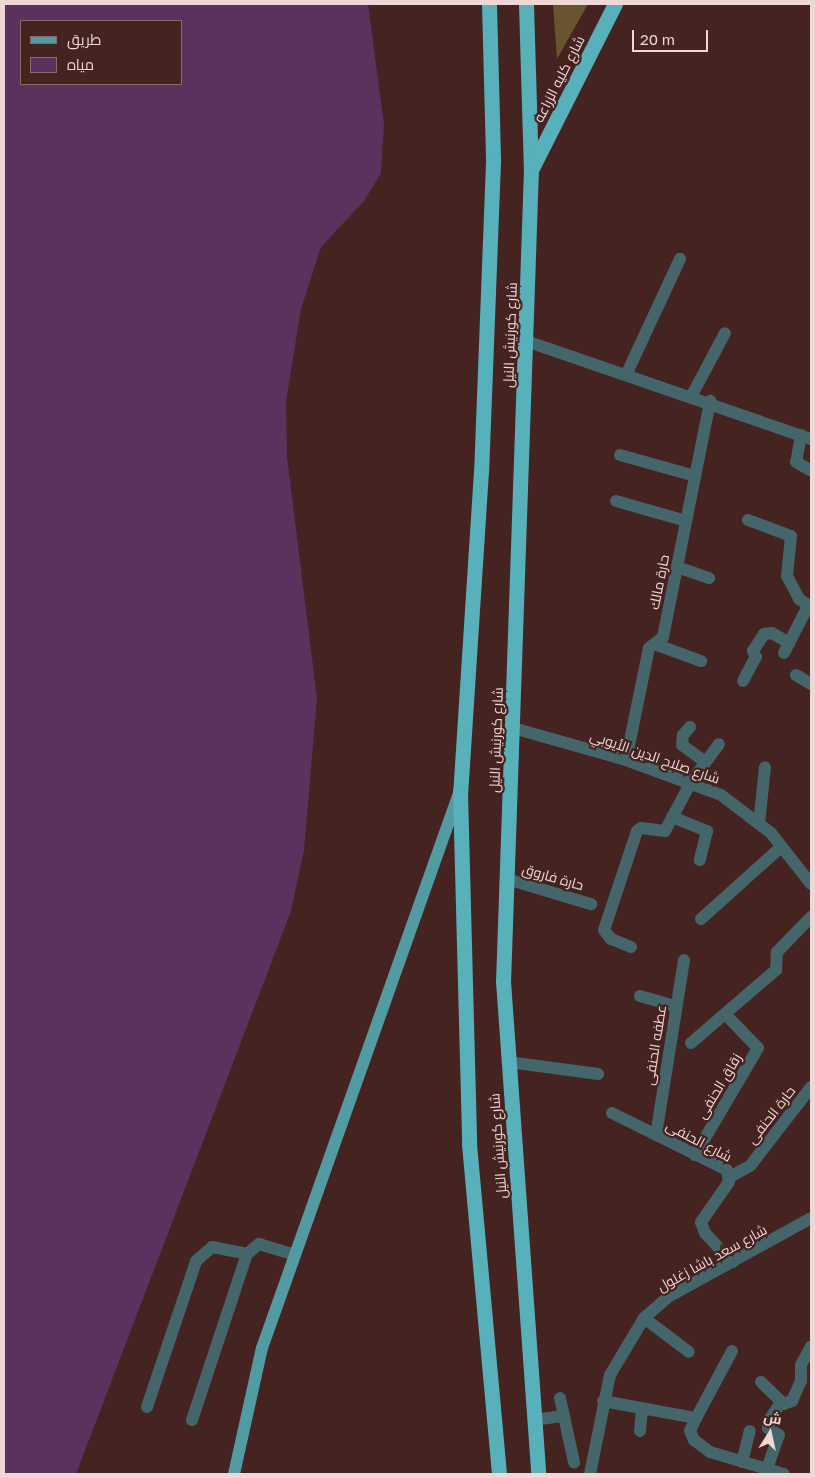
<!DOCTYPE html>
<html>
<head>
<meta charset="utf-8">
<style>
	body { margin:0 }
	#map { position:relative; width:815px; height:1478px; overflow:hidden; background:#442321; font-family:"Golos Text",Cairo,sans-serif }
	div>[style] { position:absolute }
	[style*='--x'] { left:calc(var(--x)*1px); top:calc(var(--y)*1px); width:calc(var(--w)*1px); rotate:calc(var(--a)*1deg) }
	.green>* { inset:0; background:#675530 }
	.water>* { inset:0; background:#5a325d }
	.lane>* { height:12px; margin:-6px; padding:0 6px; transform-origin:6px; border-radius:6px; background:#446569 }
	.street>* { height:12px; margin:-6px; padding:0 6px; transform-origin:6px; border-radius:6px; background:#446569 }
	.primary>* { height:12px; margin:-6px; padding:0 6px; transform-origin:6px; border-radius:6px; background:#539ba3 }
	.highway>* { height:15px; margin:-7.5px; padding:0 7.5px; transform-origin:7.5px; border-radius:7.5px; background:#57b0ba }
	span { translate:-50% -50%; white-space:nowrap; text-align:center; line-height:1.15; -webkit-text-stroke:4.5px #442321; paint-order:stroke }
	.street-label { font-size:14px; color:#eed7d5 }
	.frame { position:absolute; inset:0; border:5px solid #eed7d5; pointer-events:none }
	.legend { position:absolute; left:20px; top:20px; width:162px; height:65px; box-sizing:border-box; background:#442321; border:1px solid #886b69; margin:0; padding:6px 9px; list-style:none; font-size:15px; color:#eed7d5 }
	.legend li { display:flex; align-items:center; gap:10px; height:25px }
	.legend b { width:25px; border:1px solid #886b69 }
	.north { position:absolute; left:745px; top:1408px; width:50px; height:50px; -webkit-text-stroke:4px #442321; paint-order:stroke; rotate:10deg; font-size:14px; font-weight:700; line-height:20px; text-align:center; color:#eed7d5 }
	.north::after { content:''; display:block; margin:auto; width:18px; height:22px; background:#eed7d5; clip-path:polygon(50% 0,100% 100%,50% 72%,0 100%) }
	.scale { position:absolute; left:632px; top:30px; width:76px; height:22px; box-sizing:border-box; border:2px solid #eed7d5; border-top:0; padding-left:6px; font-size:15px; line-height:18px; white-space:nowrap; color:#eed7d5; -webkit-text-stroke:4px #442321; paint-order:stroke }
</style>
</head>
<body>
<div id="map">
	<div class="green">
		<div style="clip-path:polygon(553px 4px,588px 4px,557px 59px)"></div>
	</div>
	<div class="water">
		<div style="clip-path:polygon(evenodd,4px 4px,368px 4px,384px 125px,381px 173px,364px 201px,321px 247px,301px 309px,286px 402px,287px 456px,317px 699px,304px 850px,291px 911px,76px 1474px,4px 1474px,4px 4px,21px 21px,181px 21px,181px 84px,21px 84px,21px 21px)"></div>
	</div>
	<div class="lane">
		<div style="--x:560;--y:1398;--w:66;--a:77.7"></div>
		<div style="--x:147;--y:1407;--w:154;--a:-71.4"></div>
		<div style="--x:196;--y:1261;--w:21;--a:-41"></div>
		<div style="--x:212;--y:1247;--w:36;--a:11"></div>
		<div style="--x:192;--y:1420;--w:175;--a:-71.7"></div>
		<div style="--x:247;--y:1254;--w:16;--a:-40"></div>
		<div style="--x:259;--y:1244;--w:37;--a:17"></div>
		<div style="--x:534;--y:1420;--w:30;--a:-8"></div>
		<div style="--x:640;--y:1431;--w:23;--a:-85"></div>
	</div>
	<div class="street">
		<div style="--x:526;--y:341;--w:301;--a:19"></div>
		<div style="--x:627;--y:373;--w:126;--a:-65.1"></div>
		<div style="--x:692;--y:395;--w:70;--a:-62"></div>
		<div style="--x:801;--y:435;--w:27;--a:100"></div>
		<div style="--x:796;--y:462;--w:16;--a:30"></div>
		<div style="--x:620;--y:455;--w:78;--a:15.6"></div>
		<div style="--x:616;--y:501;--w:73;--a:15.9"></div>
		<div style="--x:748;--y:520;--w:46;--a:20.4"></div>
		<div style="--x:791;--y:536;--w:40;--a:95.7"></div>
		<div style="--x:787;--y:576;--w:26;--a:62"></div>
		<div style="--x:799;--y:599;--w:14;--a:34"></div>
		<div style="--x:677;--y:567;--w:34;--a:19"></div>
		<div style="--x:657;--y:645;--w:47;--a:20"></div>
		<div style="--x:784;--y:653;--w:53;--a:-62.9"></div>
		<div style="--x:796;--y:675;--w:17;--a:31"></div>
		<div style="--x:743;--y:681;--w:27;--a:-62"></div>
		<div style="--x:756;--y:657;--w:7;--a:-117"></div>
		<div style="--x:753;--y:651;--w:20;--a:-57"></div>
		<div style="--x:764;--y:634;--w:8;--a:-7"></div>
		<div style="--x:772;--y:633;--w:20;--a:30"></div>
		<div style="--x:690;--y:727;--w:11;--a:131"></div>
		<div style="--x:683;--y:735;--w:10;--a:96"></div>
		<div style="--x:682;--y:745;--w:29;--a:36"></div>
		<div style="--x:513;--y:728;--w:117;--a:15.8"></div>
		<div style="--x:626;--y:760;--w:101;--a:20.2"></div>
		<div style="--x:721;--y:795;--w:63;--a:37.2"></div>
		<div style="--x:771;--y:833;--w:65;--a:51.9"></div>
		<div style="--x:626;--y:760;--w:114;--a:-78.4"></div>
		<div style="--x:649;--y:648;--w:18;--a:-38"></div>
		<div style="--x:663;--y:637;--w:241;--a:-78.7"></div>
		<div style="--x:672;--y:817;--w:38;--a:22"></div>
		<div style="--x:707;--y:831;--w:30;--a:104"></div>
		<div style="--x:759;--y:824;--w:57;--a:-84"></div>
		<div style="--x:507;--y:879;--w:88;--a:16.6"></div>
		<div style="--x:701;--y:919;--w:108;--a:-42"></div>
		<div style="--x:631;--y:947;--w:22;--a:-158"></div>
		<div style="--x:611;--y:939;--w:11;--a:-128"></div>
		<div style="--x:604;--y:930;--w:104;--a:-71.6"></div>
		<div style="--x:637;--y:831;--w:5;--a:-37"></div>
		<div style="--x:641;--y:828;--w:24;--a:7"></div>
		<div style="--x:665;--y:831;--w:55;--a:-62"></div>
		<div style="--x:691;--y:782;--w:47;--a:-53.6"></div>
		<div style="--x:640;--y:996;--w:37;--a:16"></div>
		<div style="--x:691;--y:1043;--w:112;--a:-40.7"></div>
		<div style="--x:776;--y:970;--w:18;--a:-87"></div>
		<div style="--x:777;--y:952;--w:49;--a:-45.8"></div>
		<div style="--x:508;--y:1062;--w:91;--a:7.6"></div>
		<div style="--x:612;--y:1113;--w:128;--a:26.4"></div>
		<div style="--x:727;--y:1170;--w:12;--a:81"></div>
		<div style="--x:729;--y:1182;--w:49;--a:125"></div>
		<div style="--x:701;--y:1222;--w:12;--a:70"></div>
		<div style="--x:705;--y:1233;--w:40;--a:47"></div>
		<div style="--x:656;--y:1135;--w:177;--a:-80.9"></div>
		<div style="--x:695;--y:1155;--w:124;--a:-59.5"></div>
		<div style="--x:758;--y:1048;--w:47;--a:-134.1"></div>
		<div style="--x:730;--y:1177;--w:23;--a:-29"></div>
		<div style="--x:750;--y:1166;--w:100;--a:-52.3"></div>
		<div style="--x:644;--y:1318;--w:56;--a:37.1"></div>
		<div style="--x:732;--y:1351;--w:76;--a:118.2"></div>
		<div style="--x:696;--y:1418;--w:14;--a:115"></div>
		<div style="--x:690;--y:1431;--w:10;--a:66"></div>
		<div style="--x:694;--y:1440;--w:20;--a:37"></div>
		<div style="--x:710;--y:1452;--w:77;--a:16.6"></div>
		<div style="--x:761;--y:1382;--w:32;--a:44"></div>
		<div style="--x:603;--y:1401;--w:95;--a:10.4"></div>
		<div style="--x:742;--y:1462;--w:32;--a:-76"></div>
		<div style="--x:767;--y:1469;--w:36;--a:-71"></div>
		<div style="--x:779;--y:1435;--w:13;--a:-148"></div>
		<div style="--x:768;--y:1428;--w:6;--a:-90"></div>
		<div style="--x:768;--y:1422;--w:20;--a:-57"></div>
		<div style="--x:779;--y:1405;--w:14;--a:-17"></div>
		<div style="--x:792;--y:1401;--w:22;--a:-66"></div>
		<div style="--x:801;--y:1381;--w:16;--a:-90"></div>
		<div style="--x:801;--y:1365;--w:21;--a:-62"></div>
		<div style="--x:590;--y:1474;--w:101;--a:-78.6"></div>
		<div style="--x:610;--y:1375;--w:66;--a:-59.2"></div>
		<div style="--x:644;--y:1318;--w:32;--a:-41"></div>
		<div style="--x:668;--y:1297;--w:163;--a:-28.9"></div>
	</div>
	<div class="primary">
		<div style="--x:234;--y:1474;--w:129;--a:-77.5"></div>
		<div style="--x:262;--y:1348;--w:586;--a:-70.45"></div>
	</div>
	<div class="highway">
		<div style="--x:489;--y:4;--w:158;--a:88.5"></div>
		<div style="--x:493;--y:162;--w:309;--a:92.2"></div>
		<div style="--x:481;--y:471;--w:322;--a:93.7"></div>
		<div style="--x:460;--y:792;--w:352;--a:88.5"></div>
		<div style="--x:469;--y:1144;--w:331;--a:84.8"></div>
		<div style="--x:526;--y:4;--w:165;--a:88.3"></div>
		<div style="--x:531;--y:169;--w:812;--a:91.97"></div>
		<div style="--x:503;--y:981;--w:494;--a:85.9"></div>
		<div style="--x:532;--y:168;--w:184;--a:-63.2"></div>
	</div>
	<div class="street-label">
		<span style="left:559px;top:79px;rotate:-63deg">شارع كليه الزراعه</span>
		<span style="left:510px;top:335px;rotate:-88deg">شارع كورنيش النيل</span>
		<span style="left:659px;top:582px;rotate:-79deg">حارة مالك</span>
		<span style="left:496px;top:740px;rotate:-88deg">شارع كورنيش النيل</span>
		<span style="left:655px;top:757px;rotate:19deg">شارع صلاح الدين الأيوبي</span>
		<span style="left:553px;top:877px;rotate:16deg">حارة فاروق</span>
		<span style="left:655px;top:1045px;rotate:-81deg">عطفه الحنفى</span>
		<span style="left:719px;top:1086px;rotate:-59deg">زقاق الحنفى</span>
		<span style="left:771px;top:1115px;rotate:-52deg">حارة الحنفى</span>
		<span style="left:699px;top:1141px;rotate:28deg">شارع الحنفى</span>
		<span style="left:498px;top:1146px;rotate:-94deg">شارع كورنيش النيل</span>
		<span style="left:712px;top:1258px;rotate:-29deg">شارع سعد باشا زغلول</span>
	</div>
	<div class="frame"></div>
	<ul class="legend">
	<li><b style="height:6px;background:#539ba3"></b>طريق</li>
	<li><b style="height:14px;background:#5a325d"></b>مياه</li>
	</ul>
	<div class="north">ش</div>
	<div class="scale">20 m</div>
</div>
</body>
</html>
